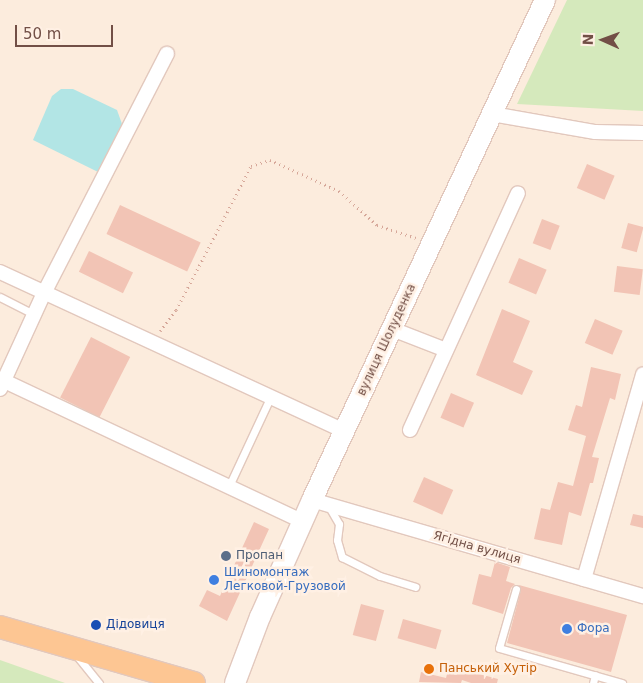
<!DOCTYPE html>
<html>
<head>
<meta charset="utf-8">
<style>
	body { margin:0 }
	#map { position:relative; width:643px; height:683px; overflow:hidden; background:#fcecdd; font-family:"DejaVu Sans",sans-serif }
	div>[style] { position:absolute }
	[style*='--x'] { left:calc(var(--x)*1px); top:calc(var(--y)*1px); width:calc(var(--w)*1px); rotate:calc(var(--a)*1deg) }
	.green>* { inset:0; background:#d5e9bc }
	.water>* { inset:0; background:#b2e5e5 }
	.building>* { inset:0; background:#f2c4b5; transform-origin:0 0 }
	.path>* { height:2.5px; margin-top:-1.25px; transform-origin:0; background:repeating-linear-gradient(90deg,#d6a799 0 1px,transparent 0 5px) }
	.roads { filter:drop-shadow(1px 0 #e2c8bd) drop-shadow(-1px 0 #e2c8bd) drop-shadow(0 1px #e2c8bd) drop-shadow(0 -1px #e2c8bd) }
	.service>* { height:7px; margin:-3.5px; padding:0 3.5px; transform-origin:3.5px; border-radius:3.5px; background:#fff }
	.minor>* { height:14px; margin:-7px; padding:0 7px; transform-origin:7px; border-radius:7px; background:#fff }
	.secondary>* { height:20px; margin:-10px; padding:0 10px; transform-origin:10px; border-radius:10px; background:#fff }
	.primary>* { height:22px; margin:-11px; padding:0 11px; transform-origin:11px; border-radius:11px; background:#fdc693 }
	.dots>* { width:14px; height:14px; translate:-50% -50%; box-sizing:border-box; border:2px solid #fff0e4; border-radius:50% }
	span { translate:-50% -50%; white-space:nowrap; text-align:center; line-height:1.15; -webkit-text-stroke:5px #fff0e4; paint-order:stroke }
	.street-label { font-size:12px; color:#724f46 }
	.service-label { font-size:12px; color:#4e5e75 }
	.left { translate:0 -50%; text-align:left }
	.shop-label { font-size:12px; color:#366cbe }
	.transit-label { font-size:12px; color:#164399 }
	.food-label { font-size:12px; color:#c56008 }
	.north { position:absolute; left:578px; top:15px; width:50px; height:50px; -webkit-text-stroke:4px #fff0e4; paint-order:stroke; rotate:272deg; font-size:14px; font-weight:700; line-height:20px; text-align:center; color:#724f46 }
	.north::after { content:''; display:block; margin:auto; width:18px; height:22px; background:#724f46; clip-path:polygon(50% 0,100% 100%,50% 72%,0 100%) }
	.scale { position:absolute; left:15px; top:25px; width:98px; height:22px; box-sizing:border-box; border:2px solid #724f46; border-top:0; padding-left:6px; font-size:15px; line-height:18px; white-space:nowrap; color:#724f46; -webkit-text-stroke:4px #fff0e4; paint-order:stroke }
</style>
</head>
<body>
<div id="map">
	<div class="green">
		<div style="clip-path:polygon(567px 0,643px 0,643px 111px,517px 104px)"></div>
		<div style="clip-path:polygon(0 660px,65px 683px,0 683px)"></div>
	</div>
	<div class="water">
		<div style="clip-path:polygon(61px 89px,73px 89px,117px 110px,122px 124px,98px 172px,33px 140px,52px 96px)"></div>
	</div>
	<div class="building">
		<div style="left:587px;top:164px;width:30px;height:26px;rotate:23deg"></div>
		<div style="left:120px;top:205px;width:89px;height:32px;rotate:25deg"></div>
		<div style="left:542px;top:219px;width:19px;height:26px;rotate:21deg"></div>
		<div style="left:628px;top:223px;width:16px;height:26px;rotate:15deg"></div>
		<div style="left:89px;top:251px;width:49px;height:23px;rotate:26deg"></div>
		<div style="left:519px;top:258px;width:30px;height:27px;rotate:23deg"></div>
		<div style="left:617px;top:266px;width:26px;height:26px;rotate:7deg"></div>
		<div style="clip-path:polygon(502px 309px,530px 321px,513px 362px,533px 371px,522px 395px,476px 375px)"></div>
		<div style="left:595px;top:319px;width:30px;height:26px;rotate:23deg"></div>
		<div style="left:91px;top:337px;width:44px;height:68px;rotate:27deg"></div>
		<div style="clip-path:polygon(591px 367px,621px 374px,615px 400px,610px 398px,592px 457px,599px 458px,593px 483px,590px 483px,581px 516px,569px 512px,562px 545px,534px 539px,541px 508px,550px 510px,558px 482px,573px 486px,586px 436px,568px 430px,576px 405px,582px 407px)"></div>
		<div style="left:451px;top:393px;width:25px;height:27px;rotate:23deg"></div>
		<div style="left:424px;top:477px;width:32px;height:27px;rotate:24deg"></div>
		<div style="clip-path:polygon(633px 514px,643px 516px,643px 528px,630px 525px)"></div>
		<div style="clip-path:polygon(254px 522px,269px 529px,227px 621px,199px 606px,207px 590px,220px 596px)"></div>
		<div style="clip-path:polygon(495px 562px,510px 567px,506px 581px,515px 584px,511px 588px,503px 614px,472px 604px,479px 574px,491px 577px)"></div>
		<div style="clip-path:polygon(519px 585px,627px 615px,611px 672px,507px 643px,521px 590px)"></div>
		<div style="left:361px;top:604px;width:24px;height:32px;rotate:15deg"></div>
		<div style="left:403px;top:619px;width:40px;height:20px;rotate:16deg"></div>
		<div style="clip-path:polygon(449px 666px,498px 679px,497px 683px,471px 683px,462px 680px,461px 683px,419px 682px,421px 672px,446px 678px)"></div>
	</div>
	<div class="path">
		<div style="--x:160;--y:331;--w:26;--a:-53"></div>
		<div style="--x:176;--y:310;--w:162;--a:-62.5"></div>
		<div style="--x:251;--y:166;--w:20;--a:-18"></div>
		<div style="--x:270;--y:160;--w:76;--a:24.2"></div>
		<div style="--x:339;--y:191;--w:51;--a:41.8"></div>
		<div style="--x:377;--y:225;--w:41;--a:18.4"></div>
	</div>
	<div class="roads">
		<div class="service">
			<div style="--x:0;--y:297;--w:37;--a:27"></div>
			<div style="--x:229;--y:486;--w:97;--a:-65"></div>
			<div style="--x:328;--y:505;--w:22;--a:60"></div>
			<div style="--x:339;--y:524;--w:16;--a:97"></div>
			<div style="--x:337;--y:540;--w:18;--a:74"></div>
			<div style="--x:342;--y:557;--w:42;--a:26.6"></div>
			<div style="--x:380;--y:576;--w:37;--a:17"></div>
			<div style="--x:516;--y:589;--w:61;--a:106.1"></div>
			<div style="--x:499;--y:648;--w:128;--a:15.9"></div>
			<div style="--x:77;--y:656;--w:35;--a:51"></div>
			<div style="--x:593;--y:683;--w:8;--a:-76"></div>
		</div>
		<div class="minor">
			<div style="--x:492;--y:114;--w:105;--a:9.9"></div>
			<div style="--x:595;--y:132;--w:48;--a:1.2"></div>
			<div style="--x:0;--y:272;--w:379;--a:24.8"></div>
			<div style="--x:392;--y:329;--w:58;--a:21.3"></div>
			<div style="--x:0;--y:379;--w:334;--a:25.2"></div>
			<div style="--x:0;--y:389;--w:106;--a:-65.4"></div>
			<div style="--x:44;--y:293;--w:269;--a:-62.8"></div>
			<div style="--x:410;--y:430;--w:260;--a:-65.5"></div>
			<div style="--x:312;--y:500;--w:345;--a:16.2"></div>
			<div style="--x:584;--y:579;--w:213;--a:-73.9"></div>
		</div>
		<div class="secondary">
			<div style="--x:235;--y:683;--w:71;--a:-69.3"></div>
			<div style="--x:260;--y:617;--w:128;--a:-66"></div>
			<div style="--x:312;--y:500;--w:552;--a:-65.01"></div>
		</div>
		<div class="primary">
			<div style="--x:0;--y:627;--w:202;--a:16.1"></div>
		</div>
	</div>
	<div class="dots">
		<div style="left:226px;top:556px;background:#5c6f8a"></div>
		<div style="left:214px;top:580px;background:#3f7fe0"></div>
		<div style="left:96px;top:625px;background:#1a4fb4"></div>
		<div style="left:567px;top:629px;background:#3f7fe0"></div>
		<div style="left:429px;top:669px;background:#e8710a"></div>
	</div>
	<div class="street-label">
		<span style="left:387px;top:340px;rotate:-65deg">вулиця Шолуденка</span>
		<span style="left:477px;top:548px;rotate:16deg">Ягідна вулиця</span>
	</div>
	<div class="service-label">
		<span class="left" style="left:236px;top:556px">Пропан</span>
	</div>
	<div class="shop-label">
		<span class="left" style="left:224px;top:580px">Шиномонтаж<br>Легковой-Грузовой</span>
		<span class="left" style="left:577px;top:629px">Фора</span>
	</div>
	<div class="transit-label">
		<span class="left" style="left:106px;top:625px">Дідовиця</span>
	</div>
	<div class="food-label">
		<span class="left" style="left:439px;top:669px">Панський Хутір</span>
	</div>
	<div class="north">N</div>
	<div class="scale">50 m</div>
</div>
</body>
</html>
